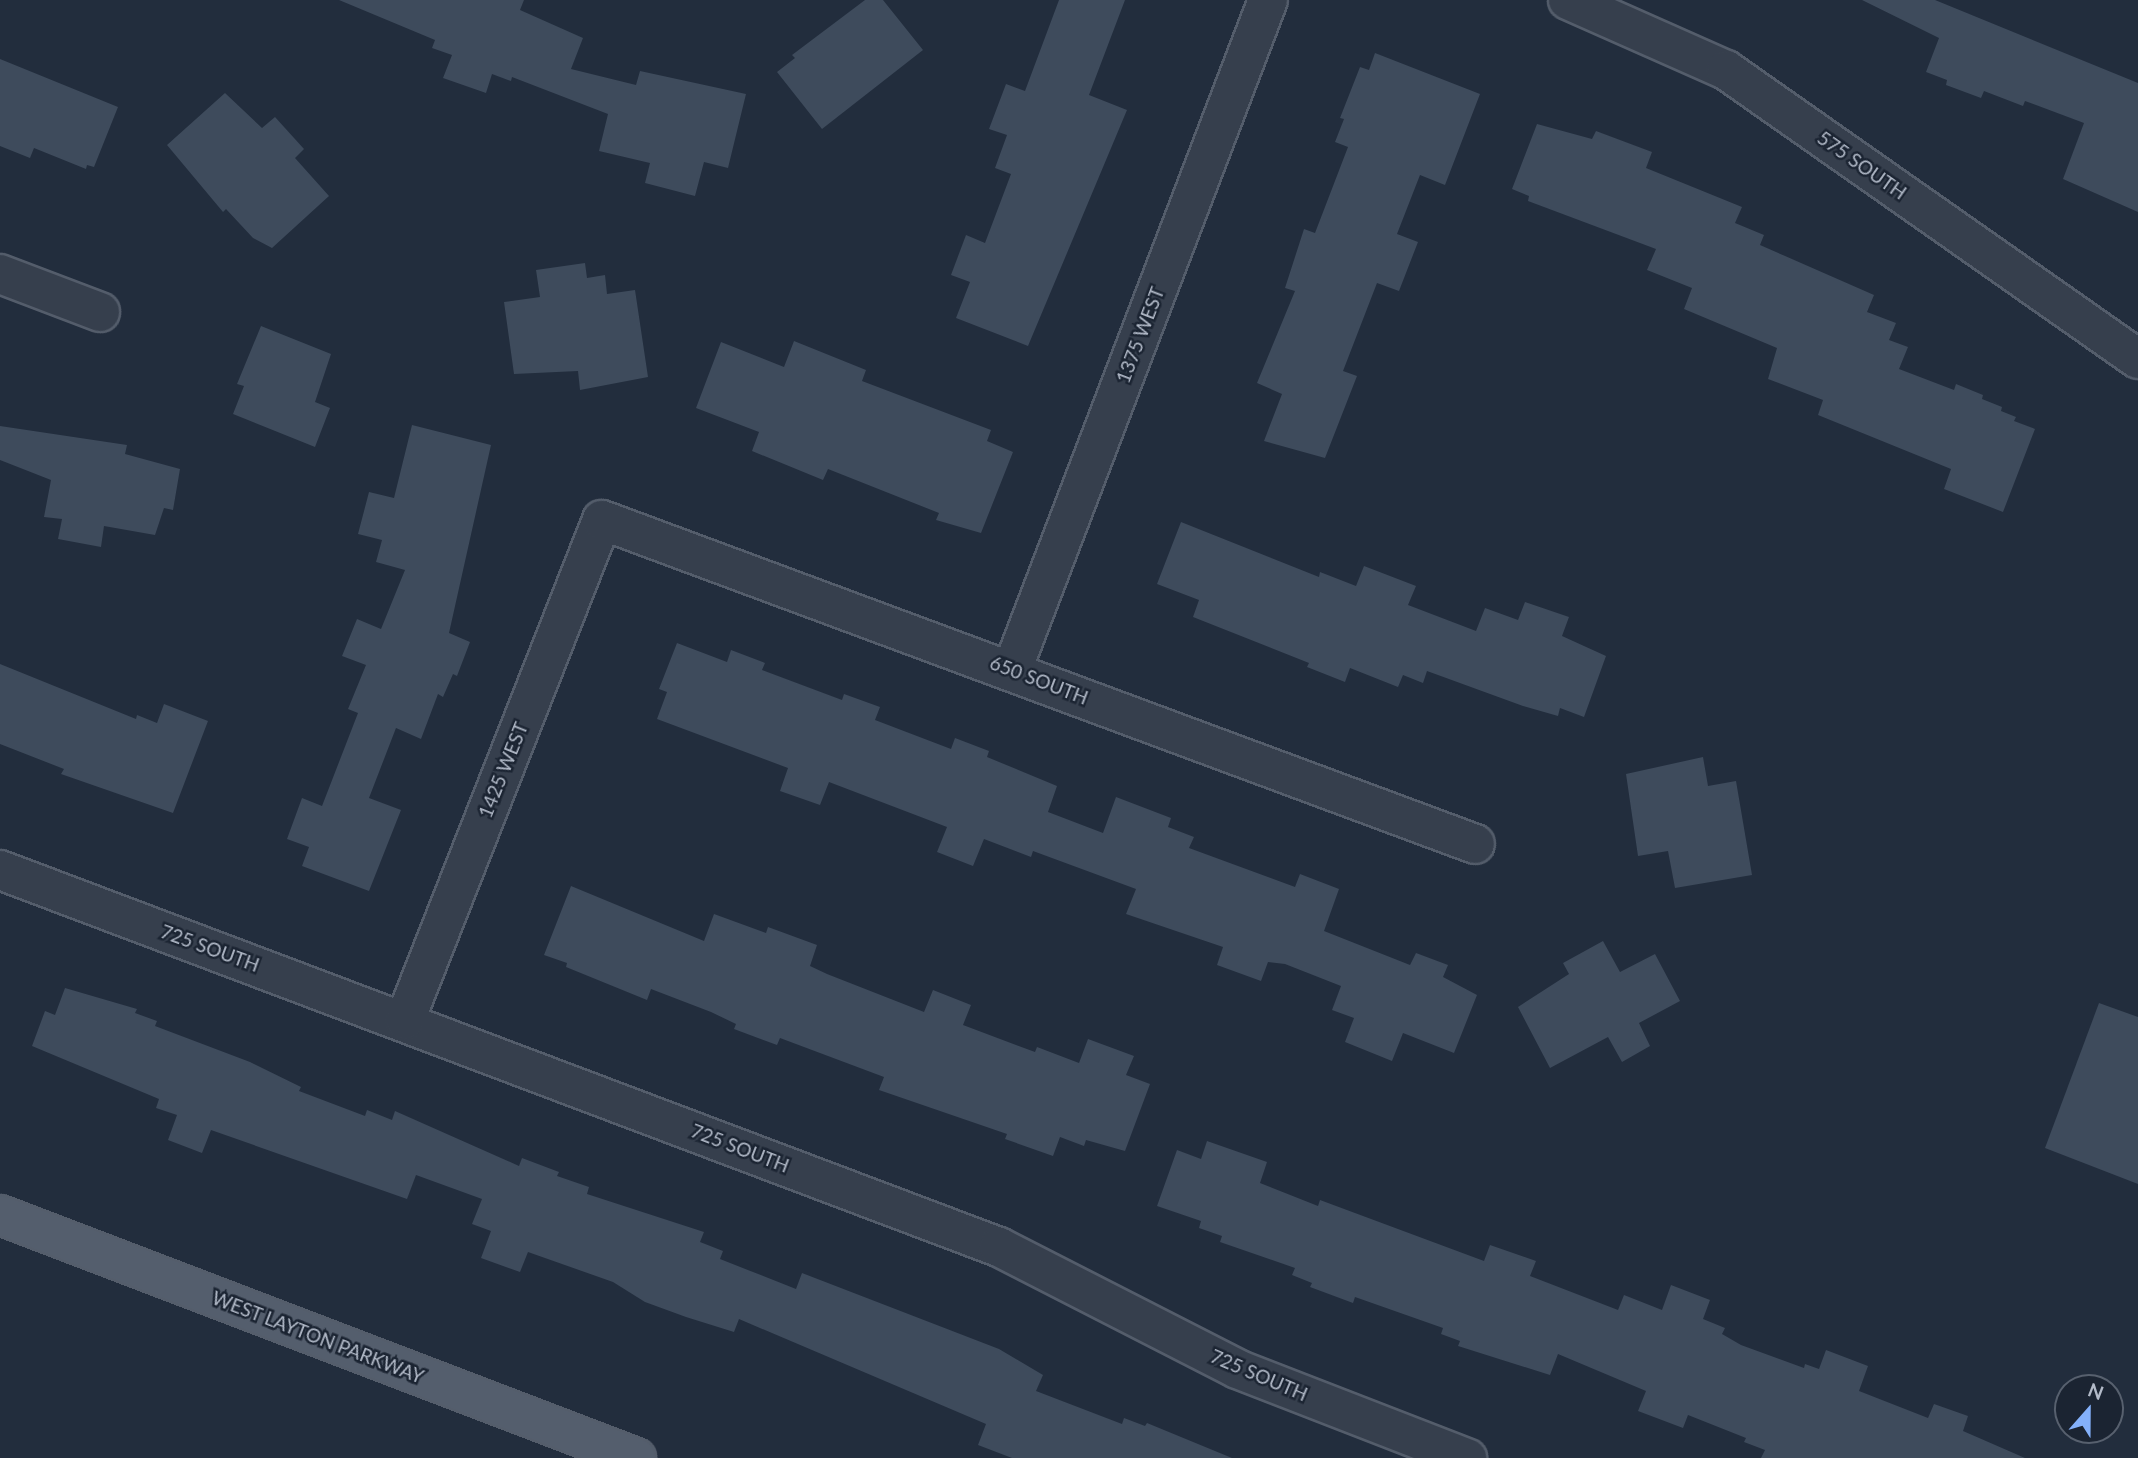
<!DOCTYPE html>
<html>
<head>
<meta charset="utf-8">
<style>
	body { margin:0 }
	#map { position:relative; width:2138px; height:1458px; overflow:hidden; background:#222d3d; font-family:Lato,sans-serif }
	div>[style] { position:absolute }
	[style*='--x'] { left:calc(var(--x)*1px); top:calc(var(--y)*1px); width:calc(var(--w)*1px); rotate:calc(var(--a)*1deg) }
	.building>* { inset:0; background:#3e4b5c }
	.roads { filter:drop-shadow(2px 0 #545d6b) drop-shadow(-2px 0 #545d6b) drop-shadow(0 2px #545d6b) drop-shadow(0 -2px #545d6b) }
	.minor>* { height:38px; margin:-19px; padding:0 19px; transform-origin:19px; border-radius:19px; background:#363f4d }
	.major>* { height:38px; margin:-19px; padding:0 19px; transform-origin:19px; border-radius:19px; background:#545e6d }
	span { translate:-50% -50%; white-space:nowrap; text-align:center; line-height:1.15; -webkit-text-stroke:5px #1b2432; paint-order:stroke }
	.street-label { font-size:19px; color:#b2bac8 }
	.north { position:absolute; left:2054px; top:1374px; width:70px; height:70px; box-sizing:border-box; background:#1b2432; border:2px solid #57606e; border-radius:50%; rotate:21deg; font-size:19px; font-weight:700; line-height:28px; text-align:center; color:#b2bac8 }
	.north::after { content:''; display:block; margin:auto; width:24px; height:32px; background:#84b1fb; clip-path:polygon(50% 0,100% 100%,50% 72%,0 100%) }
</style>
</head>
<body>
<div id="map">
	<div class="building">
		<div style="clip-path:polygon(339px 0,524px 0,520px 10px,583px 38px,571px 69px,636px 85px,640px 71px,746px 94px,728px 168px,704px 162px,695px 196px,645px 183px,650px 163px,599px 151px,608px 114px,512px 77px,511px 81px,492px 74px,486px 93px,443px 78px,452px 55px,432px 48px,435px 40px)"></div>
		<div style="clip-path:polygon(865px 0,883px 0,923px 50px,822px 129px,777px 72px,795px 58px,792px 55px)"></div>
		<div style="clip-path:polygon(1059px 0,1125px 0,1089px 95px,1127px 110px,1028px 346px,956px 318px,970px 282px,951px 275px,966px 235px,985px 243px,1011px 174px,995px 168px,1007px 135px,989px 129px,1006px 84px,1025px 91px)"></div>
		<div style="clip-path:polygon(1862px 0,1935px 0,2138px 83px,2138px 212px,2063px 179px,2084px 123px,2025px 101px,2023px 106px,1984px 91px,1981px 98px,1946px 85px,1947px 80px,1926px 72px,1939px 38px)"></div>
		<div style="clip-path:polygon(1375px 53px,1480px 94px,1445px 185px,1420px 175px,1397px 234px,1418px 242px,1399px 291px,1377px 283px,1343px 371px,1357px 376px,1325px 458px,1264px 441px,1282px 394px,1257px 383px,1295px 291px,1285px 288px,1304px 229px,1315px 233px,1348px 147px,1335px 142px,1344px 119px,1340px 118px,1360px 67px,1369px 70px)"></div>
		<div style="clip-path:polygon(0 59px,118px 107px,94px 167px,87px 165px,86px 169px,34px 148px,30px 158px,0 146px)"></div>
		<div style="clip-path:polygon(225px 93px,262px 128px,275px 117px,304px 149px,295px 158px,329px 196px,272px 248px,253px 238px,226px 209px,223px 212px,167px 145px)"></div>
		<div style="clip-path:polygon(1537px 124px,1592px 139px,1596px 131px,1652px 152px,1646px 168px,1742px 207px,1735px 223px,1764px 235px,1760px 245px,1874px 295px,1867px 312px,1896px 323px,1889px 340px,1908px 347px,1899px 369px,1954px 390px,1956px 384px,1983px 395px,1982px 399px,2002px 407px,2001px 411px,2016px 417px,2014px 421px,2035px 429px,2003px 512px,1944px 489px,1951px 469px,1818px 415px,1823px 400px,1768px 379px,1777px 348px,1684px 309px,1692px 288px,1647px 270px,1656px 249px,1528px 201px,1529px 196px,1512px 189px)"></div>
		<div style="clip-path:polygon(585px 263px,587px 278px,605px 275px,607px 294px,635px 290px,648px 377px,580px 390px,578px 371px,514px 374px,504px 302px,540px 297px,536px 270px)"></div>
		<div style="clip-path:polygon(261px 326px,331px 354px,315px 402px,330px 408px,315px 447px,233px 414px,244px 386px,237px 384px)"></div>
		<div style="clip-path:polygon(794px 341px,866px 370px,862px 381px,991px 430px,987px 441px,1013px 452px,981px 533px,936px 520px,939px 513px,828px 469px,823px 480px,752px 451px,759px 432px,696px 408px,721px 342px,784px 367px)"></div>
		<div style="clip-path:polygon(412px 425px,491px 445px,449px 633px,470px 642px,457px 676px,453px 674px,443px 697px,438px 694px,421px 739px,396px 728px,369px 798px,401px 810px,369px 891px,302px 866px,309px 847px,287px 839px,302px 798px,322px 806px,358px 713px,348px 709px,366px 665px,342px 656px,357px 619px,381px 629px,405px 570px,376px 562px,382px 540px,358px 534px,369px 492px,394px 498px)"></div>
		<div style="clip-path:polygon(0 426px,127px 445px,125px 454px,180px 469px,173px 510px,164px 508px,155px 535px,104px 526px,101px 547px,58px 539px,62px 519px,44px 517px,51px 480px,0 460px)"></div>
		<div style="clip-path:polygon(1181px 522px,1319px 577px,1320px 572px,1356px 586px,1364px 566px,1416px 586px,1408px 605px,1476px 631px,1485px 608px,1518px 620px,1525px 602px,1569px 617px,1562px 636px,1606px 656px,1584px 717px,1560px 708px,1558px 716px,1523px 706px,1427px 671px,1423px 683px,1403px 675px,1398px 687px,1350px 668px,1345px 682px,1307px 667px,1309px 663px,1193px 617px,1199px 600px,1157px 584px)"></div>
		<div style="clip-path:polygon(677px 643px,727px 662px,731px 650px,765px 663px,762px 670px,842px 700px,844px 694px,880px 707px,875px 720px,951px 749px,955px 738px,989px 751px,987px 757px,1057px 786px,1048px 812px,1103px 833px,1116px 797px,1171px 818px,1168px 827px,1194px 837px,1189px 848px,1295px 887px,1300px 874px,1339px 889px,1324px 931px,1410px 965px,1416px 953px,1448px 965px,1443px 977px,1477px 995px,1454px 1053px,1403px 1033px,1392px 1061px,1345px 1042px,1354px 1018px,1332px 1010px,1341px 986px,1285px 964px,1268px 962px,1261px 981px,1217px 965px,1223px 947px,1126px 914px,1136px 889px,1033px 851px,1031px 857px,984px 839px,973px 866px,937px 852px,947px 827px,829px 782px,820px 805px,780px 791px,788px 768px,657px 719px,667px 692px,659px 689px)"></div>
		<div style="clip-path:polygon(0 664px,136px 719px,137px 715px,157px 723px,164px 704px,208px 721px,173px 813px,61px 774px,64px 769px,0 744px)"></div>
		<div style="clip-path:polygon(1703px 757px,1708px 786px,1736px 781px,1752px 875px,1675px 888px,1668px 851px,1638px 856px,1626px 774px)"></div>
		<div style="clip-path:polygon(571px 886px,704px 941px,714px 914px,766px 933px,768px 927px,817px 945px,810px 966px,827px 974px,924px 1012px,933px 990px,971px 1005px,963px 1025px,1035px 1052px,1037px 1047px,1079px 1063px,1088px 1039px,1134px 1056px,1126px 1075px,1150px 1084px,1125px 1151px,1086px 1140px,1084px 1146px,1060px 1137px,1053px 1156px,1005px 1139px,1007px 1134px,879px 1090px,884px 1077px,780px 1038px,777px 1045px,734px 1029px,736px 1024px,711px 1012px,651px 989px,647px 1000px,566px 967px,567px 963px,544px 955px)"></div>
		<div style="clip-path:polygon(1603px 941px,1620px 972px,1655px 954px,1680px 1001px,1639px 1023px,1650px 1046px,1622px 1062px,1608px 1037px,1550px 1068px,1518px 1007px,1569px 974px,1563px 963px)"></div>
		<div style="clip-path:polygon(65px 988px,137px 1009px,135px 1013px,157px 1021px,155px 1026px,250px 1062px,301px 1087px,299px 1091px,365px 1116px,367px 1110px,392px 1120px,395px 1111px,519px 1166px,522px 1158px,559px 1172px,557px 1176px,589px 1187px,587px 1194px,704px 1232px,700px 1242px,723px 1251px,720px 1259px,796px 1289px,802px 1273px,999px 1349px,1043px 1375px,1036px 1391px,1122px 1424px,1124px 1418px,1145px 1426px,1147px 1423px,1232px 1458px,1012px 1458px,978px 1445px,986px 1424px,739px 1319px,734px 1332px,686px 1317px,645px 1302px,613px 1282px,528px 1252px,520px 1272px,481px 1258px,491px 1231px,472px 1224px,482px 1199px,416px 1175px,407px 1199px,211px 1130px,202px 1153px,168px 1140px,177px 1115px,156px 1108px,159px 1099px,32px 1046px,45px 1011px,55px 1015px)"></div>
		<div style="clip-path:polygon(2099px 1003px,2138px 1017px,2138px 1184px,2045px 1148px)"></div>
		<div style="clip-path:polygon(1207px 1141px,1267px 1162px,1260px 1183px,1318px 1206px,1320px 1200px,1484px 1261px,1490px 1245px,1536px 1261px,1530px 1276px,1618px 1310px,1624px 1295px,1662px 1310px,1671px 1285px,1710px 1300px,1703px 1319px,1725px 1328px,1722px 1334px,1741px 1345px,1804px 1368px,1805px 1364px,1819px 1369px,1826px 1350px,1868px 1366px,1859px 1391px,1928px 1418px,1934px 1404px,1968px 1416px,1963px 1431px,2025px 1458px,1761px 1458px,1765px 1450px,1744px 1442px,1746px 1438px,1688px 1415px,1683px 1428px,1638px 1411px,1646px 1391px,1558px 1354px,1550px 1375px,1458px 1346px,1460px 1341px,1441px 1334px,1443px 1328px,1355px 1297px,1353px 1303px,1310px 1287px,1312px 1283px,1292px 1275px,1295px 1268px,1220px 1242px,1222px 1236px,1199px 1228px,1201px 1221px,1157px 1206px,1177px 1150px,1201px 1159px)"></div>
	</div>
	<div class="roads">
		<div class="minor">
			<div style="--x:1568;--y:0;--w:173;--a:23.9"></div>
			<div style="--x:1726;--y:70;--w:503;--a:35.05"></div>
			<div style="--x:0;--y:274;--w:107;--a:20.8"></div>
			<div style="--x:1012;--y:670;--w:717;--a:-69.09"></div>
			<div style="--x:0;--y:870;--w:1068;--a:20.68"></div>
			<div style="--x:999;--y:1247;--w:267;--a:27.1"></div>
			<div style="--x:1237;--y:1369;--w:247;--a:21.2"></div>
			<div style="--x:405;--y:1020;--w:537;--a:-68.5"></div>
			<div style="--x:602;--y:520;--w:931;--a:20.36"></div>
		</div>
		<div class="major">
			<div style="--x:0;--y:1215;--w:681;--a:20.91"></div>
		</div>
	</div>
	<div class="street-label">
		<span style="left:1862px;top:165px;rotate:35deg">575 SOUTH</span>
		<span style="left:1140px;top:335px;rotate:-69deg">1375 WEST</span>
		<span style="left:1039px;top:680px;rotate:21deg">650 SOUTH</span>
		<span style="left:503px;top:770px;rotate:-68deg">1425 WEST</span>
		<span style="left:210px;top:948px;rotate:20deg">725 SOUTH</span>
		<span style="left:740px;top:1148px;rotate:21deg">725 SOUTH</span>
		<span style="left:318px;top:1337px;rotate:21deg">WEST LAYTON PARKWAY</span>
		<span style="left:1259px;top:1375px;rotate:23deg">725 SOUTH</span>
	</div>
	<div class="north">N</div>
</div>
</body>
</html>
